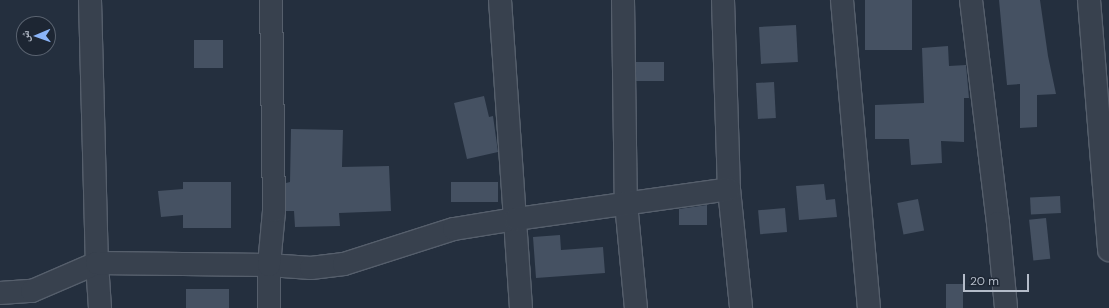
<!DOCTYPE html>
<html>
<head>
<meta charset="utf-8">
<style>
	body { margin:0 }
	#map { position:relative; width:1109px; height:308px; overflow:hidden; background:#242f3e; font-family:"DM Sans","Noto Naskh Arabic",sans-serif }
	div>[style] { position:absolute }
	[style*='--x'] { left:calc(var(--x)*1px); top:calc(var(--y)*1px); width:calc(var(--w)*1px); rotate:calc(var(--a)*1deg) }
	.building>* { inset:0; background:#455162; transform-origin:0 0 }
	.roads { filter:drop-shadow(1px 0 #565f6c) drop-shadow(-1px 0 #565f6c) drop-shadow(0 1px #565f6c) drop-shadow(0 -1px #565f6c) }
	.minor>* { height:22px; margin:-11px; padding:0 11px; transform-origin:11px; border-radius:11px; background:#38414e }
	span { translate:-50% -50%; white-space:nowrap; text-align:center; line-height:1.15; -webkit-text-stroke:3.5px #1d2633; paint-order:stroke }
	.north { position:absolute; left:16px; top:16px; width:40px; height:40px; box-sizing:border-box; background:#1d2633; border:1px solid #59626f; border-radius:50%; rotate:268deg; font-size:11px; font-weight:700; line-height:16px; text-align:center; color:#b4bcc9 }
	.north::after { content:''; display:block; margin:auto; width:14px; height:18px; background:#8ab4f8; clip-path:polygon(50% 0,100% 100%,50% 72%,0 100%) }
	.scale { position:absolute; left:963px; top:274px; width:66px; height:18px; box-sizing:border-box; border:2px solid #b4bcc9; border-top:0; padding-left:5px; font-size:12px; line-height:14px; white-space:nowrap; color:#b4bcc9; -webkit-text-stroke:3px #1d2633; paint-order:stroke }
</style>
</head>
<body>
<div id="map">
	<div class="building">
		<div style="left:865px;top:0;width:47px;height:50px"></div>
		<div style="clip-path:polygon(999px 0,1040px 0,1048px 56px,1056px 94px,1037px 95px,1037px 127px,1020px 128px,1020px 84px,1007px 85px)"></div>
		<div style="left:796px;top:25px;width:37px;height:37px;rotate:87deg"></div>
		<div style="left:194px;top:40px;width:29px;height:28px"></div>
		<div style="clip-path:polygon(948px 46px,949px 66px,966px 65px,969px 98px,964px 98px,964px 142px,941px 141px,942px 163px,911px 165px,909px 139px,875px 139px,875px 105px,924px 103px,922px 48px)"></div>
		<div style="left:636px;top:62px;width:28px;height:19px"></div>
		<div style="left:774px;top:82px;width:36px;height:18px;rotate:87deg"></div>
		<div style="clip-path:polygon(484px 96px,489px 117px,493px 116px,498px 152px,467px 159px,454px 103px)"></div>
		<div style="clip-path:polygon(291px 129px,343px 130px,342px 167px,389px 166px,391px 211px,339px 213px,340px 226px,295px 227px,294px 211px,286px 211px,286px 183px,290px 182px)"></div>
		<div style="clip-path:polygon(183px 182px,231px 182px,231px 228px,183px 228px,183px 215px,161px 217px,158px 191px,183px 189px)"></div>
		<div style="left:451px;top:182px;width:47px;height:20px"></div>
		<div style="clip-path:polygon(824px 184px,826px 200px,835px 199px,837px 217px,799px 220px,796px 186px)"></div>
		<div style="left:1060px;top:196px;width:17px;height:30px;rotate:87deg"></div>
		<div style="left:918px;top:199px;width:32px;height:21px;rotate:79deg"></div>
		<div style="clip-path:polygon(707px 205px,707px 225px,679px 225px,679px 209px)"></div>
		<div style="left:785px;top:208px;width:24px;height:27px;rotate:85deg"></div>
		<div style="left:1046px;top:218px;width:41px;height:17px;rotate:84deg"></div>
		<div style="clip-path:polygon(560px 235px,561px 250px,603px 247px,605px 273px,536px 278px,533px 237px)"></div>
		<div style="left:946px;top:284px;width:17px;height:24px"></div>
		<div style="left:229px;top:289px;width:19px;height:43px;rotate:90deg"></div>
	</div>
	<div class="roads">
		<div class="minor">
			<div style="--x:90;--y:0;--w:263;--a:88.5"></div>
			<div style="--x:97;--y:263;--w:45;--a:86.2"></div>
			<div style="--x:500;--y:0;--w:309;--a:86.1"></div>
			<div style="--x:623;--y:0;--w:203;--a:89.2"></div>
			<div style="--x:626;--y:203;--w:105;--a:84.6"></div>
			<div style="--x:723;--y:0;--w:189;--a:88.2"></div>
			<div style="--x:729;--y:189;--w:120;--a:84.2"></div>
			<div style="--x:842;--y:0;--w:309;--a:85"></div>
			<div style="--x:971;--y:0;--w:225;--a:83.1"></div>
			<div style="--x:998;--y:223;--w:85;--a:84.6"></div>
			<div style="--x:1089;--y:0;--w:251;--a:85.4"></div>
			<div style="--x:0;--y:293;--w:32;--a:-4"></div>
			<div style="--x:32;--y:291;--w:71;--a:-23.3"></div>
			<div style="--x:97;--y:263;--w:172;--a:0.7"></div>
			<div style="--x:269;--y:265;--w:42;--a:4.1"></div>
			<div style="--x:311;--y:268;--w:33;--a:-7"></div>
			<div style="--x:344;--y:264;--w:115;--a:-17.7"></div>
			<div style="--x:454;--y:229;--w:63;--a:-9.2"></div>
			<div style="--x:516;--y:219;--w:215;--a:-8"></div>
			<div style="--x:269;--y:308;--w:43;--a:-90"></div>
			<div style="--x:269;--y:265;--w:54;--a:-84.7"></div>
			<div style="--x:274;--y:211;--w:211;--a:-90.8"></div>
		</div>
	</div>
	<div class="north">ش</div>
	<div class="scale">20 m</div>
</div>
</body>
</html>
